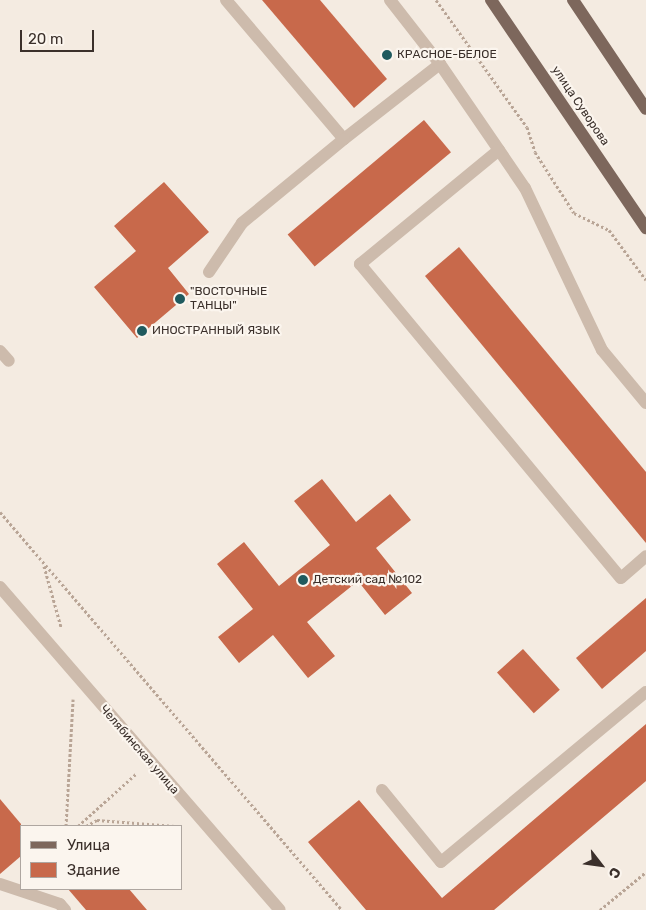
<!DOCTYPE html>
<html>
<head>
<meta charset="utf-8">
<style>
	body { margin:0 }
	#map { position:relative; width:646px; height:910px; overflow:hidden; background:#f4ebe1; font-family:Rubik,sans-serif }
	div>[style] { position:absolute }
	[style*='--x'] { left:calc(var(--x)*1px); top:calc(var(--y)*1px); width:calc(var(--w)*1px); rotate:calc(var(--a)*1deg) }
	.building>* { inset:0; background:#c8694b; transform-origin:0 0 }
	.path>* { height:3px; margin-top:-1.5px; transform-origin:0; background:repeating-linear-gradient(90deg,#b9a596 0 2.5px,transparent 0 5px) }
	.minor>* { height:12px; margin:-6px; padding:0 6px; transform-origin:6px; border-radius:6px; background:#cdbbac }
	.major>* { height:12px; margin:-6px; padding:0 6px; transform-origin:6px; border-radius:6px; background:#7d675c }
	.dots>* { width:14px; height:14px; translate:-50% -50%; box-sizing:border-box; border:2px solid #fbf5ee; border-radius:50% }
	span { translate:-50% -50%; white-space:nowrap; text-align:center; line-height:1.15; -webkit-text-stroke:4.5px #fbf5ee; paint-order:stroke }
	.poi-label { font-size:12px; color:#3b302b }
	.left { translate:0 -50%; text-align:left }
	.street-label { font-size:12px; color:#3b302b }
	.legend { position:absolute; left:20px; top:825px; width:162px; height:65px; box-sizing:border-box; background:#fbf5ee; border:1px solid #aea6a0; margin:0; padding:6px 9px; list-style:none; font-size:15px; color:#3b302b }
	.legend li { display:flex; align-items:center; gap:10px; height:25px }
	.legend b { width:25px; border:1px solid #aea6a0 }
	.north { position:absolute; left:576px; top:840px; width:50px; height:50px; -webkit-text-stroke:4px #fbf5ee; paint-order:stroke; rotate:120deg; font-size:14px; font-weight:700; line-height:20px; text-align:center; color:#3b302b }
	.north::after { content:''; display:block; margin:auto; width:18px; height:22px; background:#3b302b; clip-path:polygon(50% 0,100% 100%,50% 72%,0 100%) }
	.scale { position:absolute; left:20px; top:30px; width:74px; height:22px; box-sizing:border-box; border:2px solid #3b302b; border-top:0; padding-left:6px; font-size:15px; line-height:18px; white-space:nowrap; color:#3b302b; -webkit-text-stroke:4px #fbf5ee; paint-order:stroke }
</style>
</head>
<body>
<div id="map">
	<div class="building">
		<div style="clip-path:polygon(262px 0,320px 0,387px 79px,354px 108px)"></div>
		<div style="left:424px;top:120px;width:42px;height:178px;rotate:50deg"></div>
		<div style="clip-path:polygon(164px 182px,209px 232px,168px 268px,189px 294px,137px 338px,94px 287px,136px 251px,114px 226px)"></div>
		<div style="clip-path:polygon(459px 247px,646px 472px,646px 543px,425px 276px)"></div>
		<div style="clip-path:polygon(322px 479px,356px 522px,390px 494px,411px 520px,376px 548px,412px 593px,385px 615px,358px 581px,307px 622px,335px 656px,308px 678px,273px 635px,239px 663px,218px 637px,253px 609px,217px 564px,244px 542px,279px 586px,330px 545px,294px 501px)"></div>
		<div style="clip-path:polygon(646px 598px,646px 651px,602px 689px,576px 658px)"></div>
		<div style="left:523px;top:649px;width:55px;height:35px;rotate:48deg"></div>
		<div style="clip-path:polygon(646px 724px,646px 781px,494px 910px,366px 910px,308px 842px,359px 800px,442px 898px)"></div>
		<div style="clip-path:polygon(0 799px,21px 824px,21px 856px,0 874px)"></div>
		<div style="clip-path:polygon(68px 889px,129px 889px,147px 910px,86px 910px)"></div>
	</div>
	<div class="path">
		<div style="--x:436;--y:0;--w:156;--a:54.4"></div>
		<div style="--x:527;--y:127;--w:26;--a:72"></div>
		<div style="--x:535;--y:152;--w:72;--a:57.4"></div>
		<div style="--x:574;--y:213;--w:39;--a:26"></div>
		<div style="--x:609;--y:230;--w:62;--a:53.5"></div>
		<div style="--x:0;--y:512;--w:525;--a:49.33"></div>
		<div style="--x:44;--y:566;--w:63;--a:74.4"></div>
		<div style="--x:66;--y:826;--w:127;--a:-86.8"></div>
		<div style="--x:78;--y:826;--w:79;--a:-41.9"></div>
		<div style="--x:86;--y:826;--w:13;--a:-29"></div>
		<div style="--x:97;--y:820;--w:78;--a:4.4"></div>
		<div style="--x:600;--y:910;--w:60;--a:-39.6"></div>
	</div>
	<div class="minor">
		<div style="--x:226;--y:0;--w:182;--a:49.7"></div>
		<div style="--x:344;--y:139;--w:122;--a:-38"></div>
		<div style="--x:390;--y:0;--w:81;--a:52"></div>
		<div style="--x:440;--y:64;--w:150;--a:55.6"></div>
		<div style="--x:525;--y:188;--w:179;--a:64.6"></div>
		<div style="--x:602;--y:350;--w:69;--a:50.3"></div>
		<div style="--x:499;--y:150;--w:180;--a:140.6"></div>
		<div style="--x:360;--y:264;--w:408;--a:50.3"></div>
		<div style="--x:621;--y:578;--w:33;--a:-41"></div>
		<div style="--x:209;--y:272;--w:59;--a:-56"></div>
		<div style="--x:242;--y:223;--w:132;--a:-39.5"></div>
		<div style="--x:0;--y:351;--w:13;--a:48"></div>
		<div style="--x:0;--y:587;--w:427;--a:49.1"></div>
		<div style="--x:382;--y:790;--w:93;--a:50.7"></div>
		<div style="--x:441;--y:862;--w:266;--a:-39.7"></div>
		<div style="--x:0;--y:884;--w:63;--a:18.4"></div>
		<div style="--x:60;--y:904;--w:8;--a:50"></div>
	</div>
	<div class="major">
		<div style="--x:491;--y:0;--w:276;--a:55.8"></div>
		<div style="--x:573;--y:0;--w:131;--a:56.2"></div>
	</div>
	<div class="dots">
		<div style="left:387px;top:55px;background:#1f5a5e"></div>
		<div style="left:180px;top:299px;background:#1f5a5e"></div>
		<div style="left:142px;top:331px;background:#1f5a5e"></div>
		<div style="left:303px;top:580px;background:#1f5a5e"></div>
	</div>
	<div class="poi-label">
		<span class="left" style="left:397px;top:55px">КРАСНОЕ-БЕЛОЕ</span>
		<span class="left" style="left:190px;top:299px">"ВОСТОЧНЫЕ<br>ТАНЦЫ"</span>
		<span class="left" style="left:152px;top:331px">ИНОСТРАННЫЙ ЯЗЫК</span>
		<span class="left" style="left:313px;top:580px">Детский сад №102</span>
	</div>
	<div class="street-label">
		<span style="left:580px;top:106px;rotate:56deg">улица Суворова</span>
		<span style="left:139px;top:750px;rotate:49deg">Челябинская улица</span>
	</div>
	<ul class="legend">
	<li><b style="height:6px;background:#7d675c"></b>Улица</li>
	<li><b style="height:14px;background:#c8694b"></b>Здание</li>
	</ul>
	<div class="north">С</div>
	<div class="scale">20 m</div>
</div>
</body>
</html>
